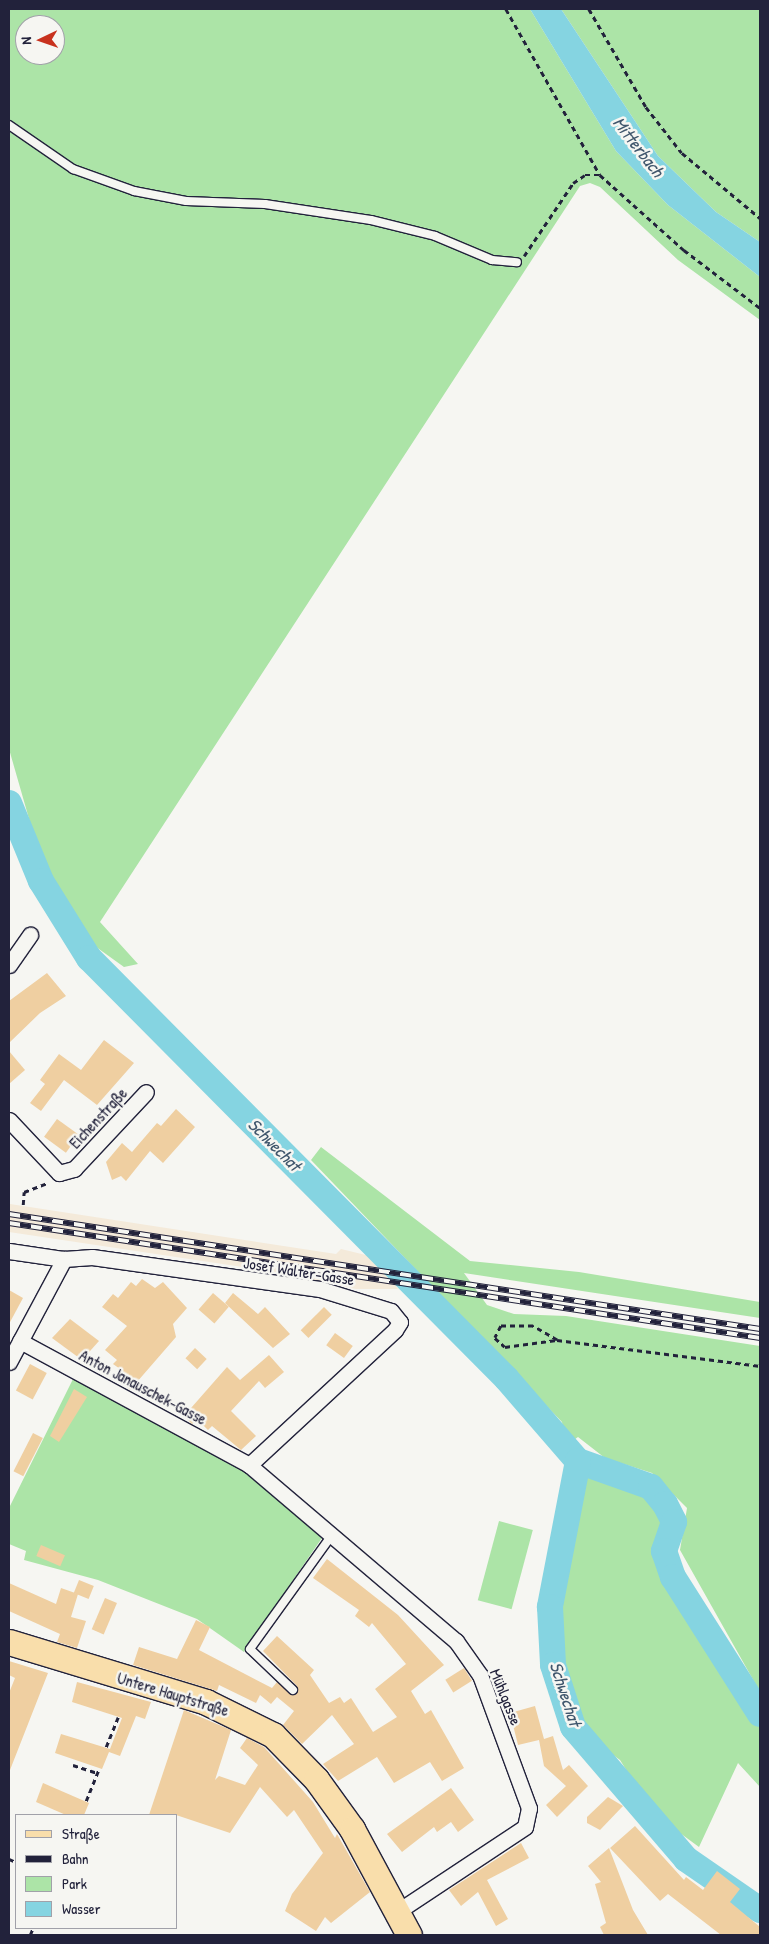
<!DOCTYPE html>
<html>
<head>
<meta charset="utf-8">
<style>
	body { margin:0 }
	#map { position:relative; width:769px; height:1944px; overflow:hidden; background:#f6f6f2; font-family:"Patrick Hand",sans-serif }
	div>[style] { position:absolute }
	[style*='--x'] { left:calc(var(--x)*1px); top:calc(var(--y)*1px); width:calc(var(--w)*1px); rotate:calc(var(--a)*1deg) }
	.built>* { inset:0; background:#f4eada }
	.green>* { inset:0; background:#ace4a7; transform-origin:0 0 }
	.water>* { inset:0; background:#85d4e1 }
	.river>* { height:26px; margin:-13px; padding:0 13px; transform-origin:13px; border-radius:13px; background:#85d4e1 }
	.building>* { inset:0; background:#efcfa1; transform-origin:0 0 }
	.path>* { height:2.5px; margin-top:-1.25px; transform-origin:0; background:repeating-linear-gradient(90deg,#22223b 0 5px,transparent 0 9px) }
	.roads { filter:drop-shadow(1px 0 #22223b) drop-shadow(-1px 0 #22223b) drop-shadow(0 1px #22223b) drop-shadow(0 -1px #22223b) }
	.lane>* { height:8px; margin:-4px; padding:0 4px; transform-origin:4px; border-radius:4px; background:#f6f6f2 }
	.street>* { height:15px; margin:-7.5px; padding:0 7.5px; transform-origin:7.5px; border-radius:7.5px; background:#f6f6f2 }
	.primary>* { height:25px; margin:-12.5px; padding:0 12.5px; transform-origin:12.5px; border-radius:12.5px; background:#f9deab }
	.rail>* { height:5.5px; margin-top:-2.75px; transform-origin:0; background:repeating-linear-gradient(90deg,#f6f6f2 0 11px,#22223b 0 22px); box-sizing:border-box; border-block:1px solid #22223b }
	span { translate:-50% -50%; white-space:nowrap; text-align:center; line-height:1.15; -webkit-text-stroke:5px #f6f6f2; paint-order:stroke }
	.street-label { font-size:16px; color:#22223b }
	.water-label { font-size:18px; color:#40576d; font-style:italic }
	.frame { position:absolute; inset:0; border:10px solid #22223b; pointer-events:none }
	.legend { position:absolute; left:15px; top:1814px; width:162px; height:115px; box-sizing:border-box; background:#f6f6f2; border:1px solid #a1a1a9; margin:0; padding:6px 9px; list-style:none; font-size:15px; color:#22223b }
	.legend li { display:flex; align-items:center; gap:10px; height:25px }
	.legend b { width:25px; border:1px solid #a1a1a9 }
	.north { position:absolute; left:15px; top:15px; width:50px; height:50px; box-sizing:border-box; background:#f6f6f2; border:1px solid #a1a1a9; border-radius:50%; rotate:267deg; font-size:14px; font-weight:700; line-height:20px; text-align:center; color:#22223b }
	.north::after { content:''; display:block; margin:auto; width:18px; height:22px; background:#c8321e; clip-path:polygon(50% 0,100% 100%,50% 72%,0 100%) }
</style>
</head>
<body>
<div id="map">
	<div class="built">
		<div style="clip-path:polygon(10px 1204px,336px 1254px,341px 1249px,374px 1257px,398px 1289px,356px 1289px,289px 1274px,9px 1232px)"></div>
	</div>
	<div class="green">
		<div style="clip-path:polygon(evenodd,9px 9px,530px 9px,616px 151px,668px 205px,760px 277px,760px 320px,678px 260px,600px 187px,590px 183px,580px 186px,100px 922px,138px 964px,124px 967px,78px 934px,44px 871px,9px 749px,9px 9px,25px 25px,55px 25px,55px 55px,25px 55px,25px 25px)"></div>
		<div style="clip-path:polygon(561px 9px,760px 9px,760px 242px,716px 212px,658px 156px)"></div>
		<div style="clip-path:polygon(321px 1147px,470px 1261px,579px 1272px,760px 1302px,760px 1318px,464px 1273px,487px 1305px,514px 1314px,566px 1316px,760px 1346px,760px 1692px,680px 1550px,687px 1508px,652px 1473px,605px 1458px,578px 1437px,571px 1442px,564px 1436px,562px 1422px,311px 1160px)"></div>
		<div style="clip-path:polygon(74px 1377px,260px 1478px,326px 1532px,244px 1652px,197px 1619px,98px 1580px,24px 1560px,26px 1551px,9px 1544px,9px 1508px)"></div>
		<div style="clip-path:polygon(581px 1471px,649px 1489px,678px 1526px,674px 1556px,760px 1697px,760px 1787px,738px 1763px,699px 1847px,654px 1814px,620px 1760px,579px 1730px,557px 1664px,553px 1607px)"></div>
		<div style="left:499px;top:1521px;width:35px;height:82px;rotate:15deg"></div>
	</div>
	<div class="water">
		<div style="clip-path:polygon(530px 9px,561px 9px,658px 156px,716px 212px,760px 242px,760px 277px,668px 205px,616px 151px)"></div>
	</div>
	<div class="river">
		<div style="--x:9;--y:803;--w:84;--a:67.7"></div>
		<div style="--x:41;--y:881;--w:91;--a:58.1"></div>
		<div style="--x:89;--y:958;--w:592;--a:45.21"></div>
		<div style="--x:506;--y:1378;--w:110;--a:49.1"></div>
		<div style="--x:578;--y:1461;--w:77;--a:19.6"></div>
		<div style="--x:651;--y:1487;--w:22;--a:51"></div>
		<div style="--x:665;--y:1504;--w:20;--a:63"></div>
		<div style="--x:674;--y:1522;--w:31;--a:109"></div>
		<div style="--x:664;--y:1551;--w:28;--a:71"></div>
		<div style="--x:673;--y:1577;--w:162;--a:57.6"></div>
		<div style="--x:578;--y:1461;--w:149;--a:100.9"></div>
		<div style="--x:550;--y:1607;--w:58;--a:87"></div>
		<div style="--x:553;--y:1665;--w:65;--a:72.1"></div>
		<div style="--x:573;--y:1727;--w:174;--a:49.4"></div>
		<div style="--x:686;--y:1859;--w:90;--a:34.6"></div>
	</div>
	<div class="building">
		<div style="clip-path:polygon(47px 973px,66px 996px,40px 1013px,9px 1043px,9px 1001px)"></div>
		<div style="clip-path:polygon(104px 1040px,134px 1063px,97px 1105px,64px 1080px,41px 1111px,30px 1103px,45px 1084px,40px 1080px,59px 1054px,81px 1070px)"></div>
		<div style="clip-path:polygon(9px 1051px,25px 1070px,9px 1084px)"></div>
		<div style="clip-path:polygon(176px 1109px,195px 1127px,180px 1144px,163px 1163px,150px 1151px,126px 1181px,121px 1176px,112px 1180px,106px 1162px,122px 1143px,132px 1152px,157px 1123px,161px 1126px)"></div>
		<div style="left:57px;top:1119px;width:27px;height:22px;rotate:36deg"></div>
		<div style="clip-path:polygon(142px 1279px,155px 1288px,163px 1282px,187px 1308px,173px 1324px,176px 1337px,130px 1390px,118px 1376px,123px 1371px,113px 1364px,117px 1360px,105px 1350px,127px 1326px,102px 1307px,113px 1294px,118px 1298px,131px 1282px,136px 1286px)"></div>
		<div style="clip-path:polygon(9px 1290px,23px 1298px,9px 1324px)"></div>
		<div style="left:213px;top:1293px;width:21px;height:22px;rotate:41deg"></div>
		<div style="clip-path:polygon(233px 1293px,258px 1314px,265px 1307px,290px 1334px,273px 1348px,225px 1303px)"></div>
		<div style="left:324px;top:1307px;width:11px;height:33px;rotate:45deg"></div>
		<div style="clip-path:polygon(70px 1319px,99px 1341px,82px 1360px,52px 1338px)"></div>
		<div style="left:335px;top:1333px;width:22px;height:15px;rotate:36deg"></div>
		<div style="left:195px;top:1348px;width:16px;height:14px;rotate:43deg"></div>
		<div style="clip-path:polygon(269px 1355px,284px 1372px,265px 1388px,259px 1381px,231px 1411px,256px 1436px,241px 1450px,212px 1426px,208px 1430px,197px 1419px,192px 1424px,184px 1416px,227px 1367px,240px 1380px)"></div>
		<div style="left:30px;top:1364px;width:19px;height:30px;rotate:28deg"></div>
		<div style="clip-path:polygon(74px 1389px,87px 1397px,59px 1442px,50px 1436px)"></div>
		<div style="left:33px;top:1433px;width:11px;height:43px;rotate:27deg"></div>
		<div style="left:41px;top:1545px;width:26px;height:12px;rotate:23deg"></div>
		<div style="clip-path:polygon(327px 1559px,398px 1615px,444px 1665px,411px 1691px,425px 1714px,431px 1710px,464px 1768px,442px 1781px,430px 1762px,394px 1783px,377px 1757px,338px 1781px,323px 1764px,354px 1744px,332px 1715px,302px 1744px,283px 1725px,294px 1711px,277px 1697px,271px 1704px,260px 1695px,256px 1703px,219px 1685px,217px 1691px,133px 1665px,139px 1647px,177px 1659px,196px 1620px,210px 1627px,199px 1650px,272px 1688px,277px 1682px,295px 1695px,297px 1686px,263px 1651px,277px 1636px,314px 1670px,310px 1675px,329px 1703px,340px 1697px,344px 1703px,351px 1698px,373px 1732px,397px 1717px,375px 1689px,406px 1664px,372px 1623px,369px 1627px,355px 1616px,359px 1610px,313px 1578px)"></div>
		<div style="left:79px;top:1580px;width:16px;height:14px;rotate:22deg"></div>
		<div style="clip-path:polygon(9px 1583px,56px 1604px,61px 1588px,78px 1594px,71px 1617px,86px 1621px,77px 1648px,57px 1642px,60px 1634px,9px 1611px)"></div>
		<div style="left:105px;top:1598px;width:13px;height:34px;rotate:23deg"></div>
		<div style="clip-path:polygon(9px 1661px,48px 1673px,10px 1770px,9px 1693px,15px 1678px,9px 1675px)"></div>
		<div style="left:464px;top:1668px;width:15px;height:22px;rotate:58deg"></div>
		<div style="clip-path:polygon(77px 1682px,151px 1702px,145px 1719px,136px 1716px,120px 1756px,109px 1752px,102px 1769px,55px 1753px,61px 1734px,110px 1749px,122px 1718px,72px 1702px)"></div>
		<div style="clip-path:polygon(535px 1706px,544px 1739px,553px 1736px,563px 1770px,569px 1765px,588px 1786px,557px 1817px,546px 1805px,566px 1786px,544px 1766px,539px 1740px,518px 1745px,510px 1713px)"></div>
		<div style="clip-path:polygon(184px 1710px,231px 1730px,215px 1780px,219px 1776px,245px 1785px,258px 1765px,240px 1748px,247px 1738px,264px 1747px,313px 1802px,335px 1838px,337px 1834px,370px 1892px,331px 1923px,325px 1917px,316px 1931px,285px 1911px,292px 1894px,323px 1853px,294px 1810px,287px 1817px,260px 1787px,230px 1833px,176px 1815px,149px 1815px)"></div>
		<div style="clip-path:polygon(43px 1783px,89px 1803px,84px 1815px,66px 1815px,36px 1802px)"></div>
		<div style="clip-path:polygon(451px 1788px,474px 1820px,458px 1832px,451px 1822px,437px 1832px,434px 1827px,402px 1852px,387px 1834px)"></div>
		<div style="clip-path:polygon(608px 1797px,623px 1806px,600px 1830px,587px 1823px,587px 1817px)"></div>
		<div style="clip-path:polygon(635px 1826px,684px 1880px,686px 1877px,703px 1890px,717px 1871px,740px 1889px,730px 1902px,760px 1927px,760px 1935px,721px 1935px,668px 1894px,660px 1901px,610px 1848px)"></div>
		<div style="clip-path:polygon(521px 1843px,529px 1858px,487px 1880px,508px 1919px,496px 1926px,478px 1892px,461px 1906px,449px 1890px)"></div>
		<div style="clip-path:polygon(609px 1848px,633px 1910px,648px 1935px,604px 1935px,600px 1927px,606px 1923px,595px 1884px,601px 1882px,588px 1866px)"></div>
	</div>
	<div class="path">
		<div style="--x:506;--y:9;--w:191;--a:60.5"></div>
		<div style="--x:589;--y:9;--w:113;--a:59.8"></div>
		<div style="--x:646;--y:107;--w:58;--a:52"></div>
		<div style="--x:682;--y:153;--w:102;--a:39.8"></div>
		<div style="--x:524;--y:256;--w:88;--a:-56.1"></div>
		<div style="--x:573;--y:183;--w:14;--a:-34"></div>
		<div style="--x:585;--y:175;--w:15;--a:0"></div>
		<div style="--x:600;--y:175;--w:113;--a:41.8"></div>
		<div style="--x:684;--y:250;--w:96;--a:37.3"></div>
		<div style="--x:23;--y:1205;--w:13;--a:-86"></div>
		<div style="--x:24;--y:1192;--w:26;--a:-21"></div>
		<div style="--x:557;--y:1340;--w:28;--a:-150"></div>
		<div style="--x:533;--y:1326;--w:32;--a:180"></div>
		<div style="--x:501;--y:1326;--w:13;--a:117"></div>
		<div style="--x:495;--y:1338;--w:13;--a:42"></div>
		<div style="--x:505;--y:1347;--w:52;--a:-7.7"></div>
		<div style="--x:557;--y:1340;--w:205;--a:7.3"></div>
		<div style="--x:106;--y:1747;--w:32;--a:-68"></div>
		<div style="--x:73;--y:1765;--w:25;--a:18"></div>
		<div style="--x:86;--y:1801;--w:35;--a:-68"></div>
		<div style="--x:9;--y:1859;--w:8;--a:23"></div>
		<div style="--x:30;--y:1935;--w:8;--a:-67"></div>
	</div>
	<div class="roads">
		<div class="lane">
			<div style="--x:9;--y:125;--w:78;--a:34.5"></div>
			<div style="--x:73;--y:169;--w:65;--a:19.8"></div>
			<div style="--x:134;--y:191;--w:53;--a:10.9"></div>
			<div style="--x:186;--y:201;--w:79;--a:2.2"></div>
			<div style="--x:265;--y:204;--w:107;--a:8.6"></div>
			<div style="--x:371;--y:220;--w:66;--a:14"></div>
			<div style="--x:435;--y:236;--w:62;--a:22.8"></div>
			<div style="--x:492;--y:260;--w:25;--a:5"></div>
			<div style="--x:293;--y:1690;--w:59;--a:-136.4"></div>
			<div style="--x:250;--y:1649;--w:140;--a:-54.3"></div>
		</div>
		<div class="street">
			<div style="--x:9;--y:965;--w:37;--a:-55"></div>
			<div style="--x:9;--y:1120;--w:73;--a:46.7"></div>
			<div style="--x:59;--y:1173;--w:16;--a:-15"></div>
			<div style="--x:74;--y:1169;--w:105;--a:-46.9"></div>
			<div style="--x:9;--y:1251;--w:56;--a:8.3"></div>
			<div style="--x:64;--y:1259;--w:28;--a:-4"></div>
			<div style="--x:92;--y:1257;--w:230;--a:8"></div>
			<div style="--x:320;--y:1289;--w:74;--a:17.2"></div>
			<div style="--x:391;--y:1311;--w:14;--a:51"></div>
			<div style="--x:400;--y:1322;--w:9;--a:122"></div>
			<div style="--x:395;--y:1330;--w:199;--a:137.2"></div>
			<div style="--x:20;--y:1341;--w:260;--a:28.4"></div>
			<div style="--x:249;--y:1465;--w:272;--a:40.4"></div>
			<div style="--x:456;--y:1641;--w:42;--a:54.8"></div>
			<div style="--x:480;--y:1675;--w:142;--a:69.8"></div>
			<div style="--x:529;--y:1808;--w:19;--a:102"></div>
			<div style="--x:525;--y:1827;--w:152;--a:146.5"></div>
			<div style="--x:9;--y:1362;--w:117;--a:-61.9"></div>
		</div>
		<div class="primary">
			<div style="--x:9;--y:1642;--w:206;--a:16.9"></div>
			<div style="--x:206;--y:1702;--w:75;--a:26.2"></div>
			<div style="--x:273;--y:1735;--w:62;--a:45.7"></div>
			<div style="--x:316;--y:1779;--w:62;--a:54.2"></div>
			<div style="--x:352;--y:1829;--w:120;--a:61.7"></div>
		</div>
	</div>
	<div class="rail">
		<div style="--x:9;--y:1214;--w:760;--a:8.71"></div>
		<div style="--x:9;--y:1223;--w:760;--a:8.71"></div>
	</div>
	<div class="street-label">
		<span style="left:98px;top:1118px;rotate:-47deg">Eichenstraße</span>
		<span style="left:299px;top:1271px;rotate:9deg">Josef Walter-Gasse</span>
		<span style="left:143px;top:1387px;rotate:28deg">Anton Janauschek-Gasse</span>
		<span style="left:173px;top:1694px;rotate:17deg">Untere Hauptstraße</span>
		<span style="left:506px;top:1697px;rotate:68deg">Mühlgasse</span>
	</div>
	<div class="water-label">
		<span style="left:638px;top:147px;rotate:52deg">Mitterbach</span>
		<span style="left:274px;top:1145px;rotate:45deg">Schwechat</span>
		<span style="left:565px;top:1694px;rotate:72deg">Schwechat</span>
	</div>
	<div class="frame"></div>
	<ul class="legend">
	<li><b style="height:6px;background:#f9deab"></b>Straße</li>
	<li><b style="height:6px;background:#22223b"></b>Bahn</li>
	<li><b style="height:14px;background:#ace4a7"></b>Park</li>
	<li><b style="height:14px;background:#85d4e1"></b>Wasser</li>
	</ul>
	<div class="north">N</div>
</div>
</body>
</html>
